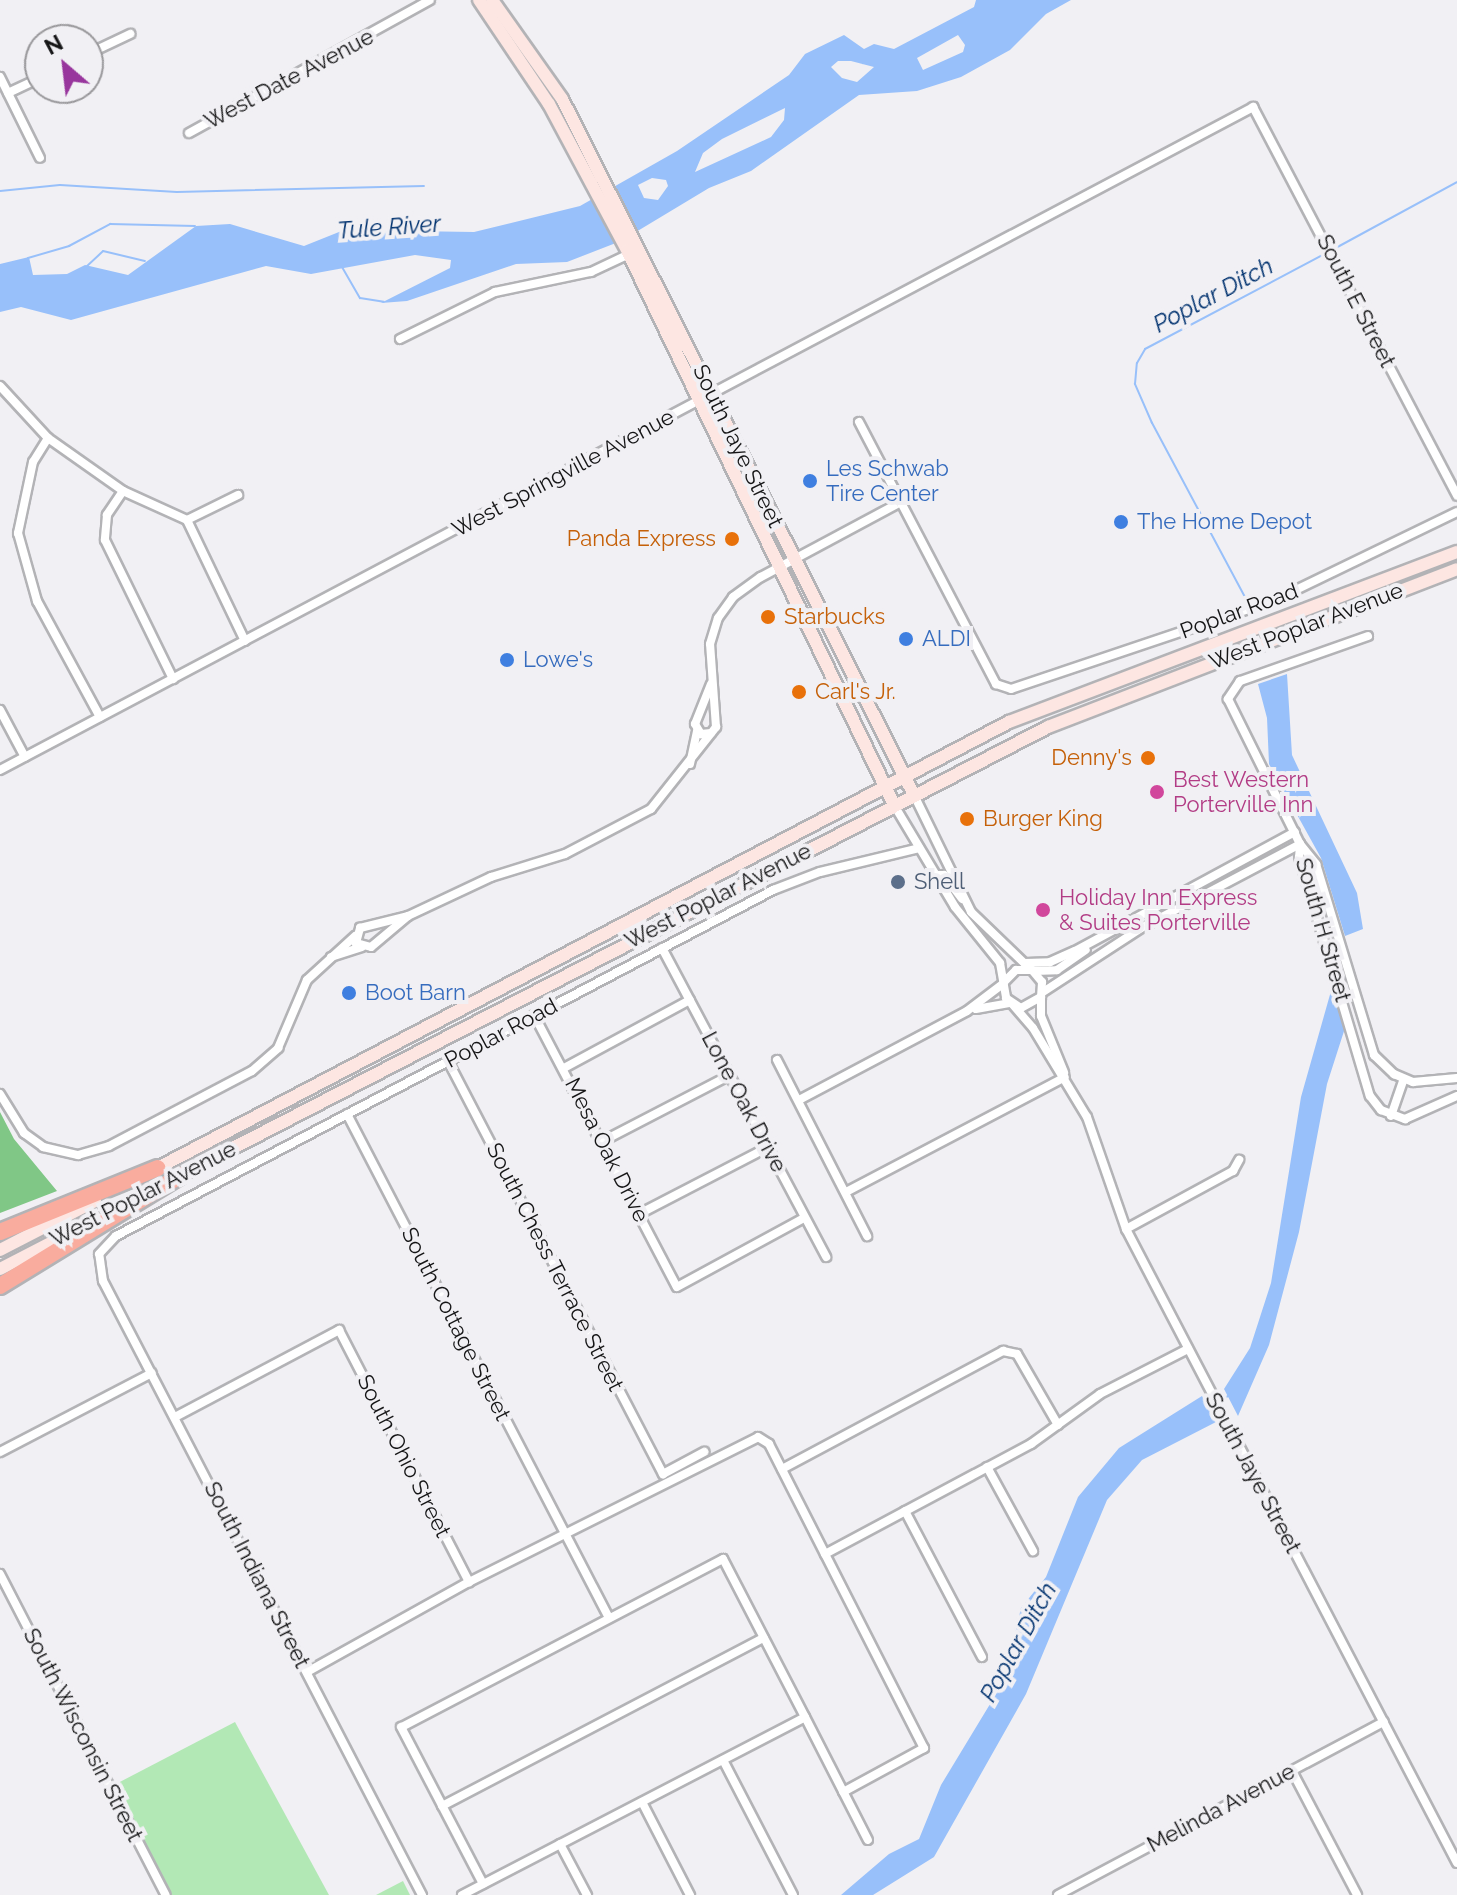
<!DOCTYPE html>
<html>
<head>
<meta charset="utf-8">
<style>
	body { margin:0 }
	#map { position:relative; width:1457px; height:1895px; overflow:hidden; background:#f1f0f4; font-family:Raleway,sans-serif }
	div>[style] { position:absolute }
	[style*='--x'] { left:calc(var(--x)*1px); top:calc(var(--y)*1px); width:calc(var(--w)*1px); rotate:calc(var(--a)*1deg) }
	.green>* { inset:0; background:#b2e8b5 }
	.forest>* { inset:0; background:#80c786 }
	.water>* { inset:0; background:#98c0fa }
	.stream>* { height:2px; margin:-1px; padding:0 1px; transform-origin:1px; border-radius:1px; background:#98c0fa }
	.roads { filter:drop-shadow(2px 0 #b3b3b6) drop-shadow(-2px 0 #b3b3b6) drop-shadow(0 2px #b3b3b6) drop-shadow(0 -2px #b3b3b6) }
	.street>* { height:8px; margin:-4px; padding:0 4px; transform-origin:4px; border-radius:4px; background:#fff }
	.secondary>* { height:12px; margin:-6px; padding:0 6px; transform-origin:6px; border-radius:6px; background:#fde6e2 }
	.highway>* { height:16px; margin:-8px; padding:0 8px; transform-origin:8px; border-radius:8px; background:#f9ac9e }
	.dots>* { width:22px; height:22px; translate:-50% -50%; box-sizing:border-box; border:4px solid #f1f0f4; border-radius:50% }
	span { translate:-50% -50%; white-space:nowrap; text-align:center; line-height:1.15; -webkit-text-stroke:8px #f1f0f4; paint-order:stroke }
	.street-label { font-size:22px; color:#151516 }
	.shop-label { font-size:22px; color:#366cbe }
	.left { translate:0 -50%; text-align:left }
	.food-label { font-size:22px; color:#c56008 }
	.right { translate:-100% -50%; text-align:right }
	.hotel-label { font-size:22px; color:#b23c85 }
	.service-label { font-size:22px; color:#4e5e75 }
	.water-label { font-size:24px; color:#01326f; font-style:italic }
	.north { position:absolute; left:24px; top:24px; width:80px; height:80px; box-sizing:border-box; background:#f1f0f4; border:2px solid #99989b; border-radius:50%; rotate:332deg; font-size:22px; font-weight:700; line-height:32px; text-align:center; color:#151516 }
	.north::after { content:''; display:block; margin:auto; width:28px; height:36px; background:#98369d; clip-path:polygon(50% 0,100% 100%,50% 72%,0 100%) }
</style>
</head>
<body>
<div id="map">
	<div class="green">
		<div style="clip-path:polygon(235px 1722px,329px 1895px,171px 1895px,114px 1785px)"></div>
		<div style="clip-path:polygon(403px 1881px,410px 1895px,376px 1895px)"></div>
	</div>
	<div class="forest">
		<div style="clip-path:polygon(0 1112px,14px 1139px,57px 1191px,0 1213px)"></div>
	</div>
	<div class="water">
		<div style="clip-path:polygon(evenodd,976px 0,1071px 0,1046px 14px,1010px 50px,961px 77px,917px 91px,859px 95px,751px 171px,709px 188px,621px 241px,567px 262px,516px 264px,407px 301px,381px 303px,450px 268px,451px 260px,415px 255px,311px 274px,266px 266px,71px 320px,21px 307px,0 312px,0 264px,29px 257px,33px 275px,67px 274px,85px 265px,128px 275px,196px 226px,230px 224px,304px 246px,344px 230px,474px 232px,580px 206px,677px 151px,789px 75px,805px 54px,844px 35px,864px 49px,874px 44px,894px 49px,974px 7px,976px 0,958px 35px,965px 45px,963px 52px,923px 70px,917px 58px,958px 35px,976px 0,838px 61px,851px 61px,874px 67px,857px 82px,842px 78px,831px 67px,838px 61px,976px 0,785px 108px,784px 120px,771px 137px,695px 172px,703px 153px,722px 139px,785px 108px,976px 0,652px 178px,666px 180px,668px 186px,658px 200px,644px 198px,638px 185px,652px 178px)"></div>
		<div style="clip-path:polygon(1287px 674px,1292px 755px,1357px 893px,1363px 929px,1345px 936px,1321px 858px,1269px 764px,1267px 718px,1258px 684px)"></div>
		<div style="clip-path:polygon(1333px 984px,1345px 1028px,1327px 1084px,1299px 1232px,1269px 1345px,1238px 1416px,1224px 1389px,1250px 1348px,1271px 1283px,1301px 1097px)"></div>
		<div style="clip-path:polygon(1202px 1396px,1216px 1422px,1142px 1460px,1107px 1500px,1026px 1694px,934px 1857px,873px 1895px,841px 1895px,889px 1854px,919px 1839px,941px 1785px,1004px 1681px,1021px 1608px,1046px 1577px,1078px 1497px,1119px 1448px)"></div>
	</div>
	<div class="stream">
		<div style="--x:0;--y:191;--w:60;--a:-5.7"></div>
		<div style="--x:60;--y:185;--w:117;--a:3.4"></div>
		<div style="--x:177;--y:192;--w:247;--a:-1.4"></div>
		<div style="--x:1332;--y:250;--w:142;--a:-28.5"></div>
		<div style="--x:28;--y:258;--w:43;--a:-16.3"></div>
		<div style="--x:69;--y:246;--w:47;--a:-28.2"></div>
		<div style="--x:110;--y:224;--w:85;--a:1.3"></div>
		<div style="--x:86;--y:267;--w:23;--a:-43"></div>
		<div style="--x:103;--y:251;--w:43;--a:13.4"></div>
		<div style="--x:342;--y:267;--w:36;--a:60"></div>
		<div style="--x:360;--y:298;--w:24;--a:9"></div>
		<div style="--x:1246;--y:599;--w:200;--a:-118.1"></div>
		<div style="--x:1152;--y:423;--w:43;--a:-113.6"></div>
		<div style="--x:1135;--y:384;--w:21;--a:-85"></div>
		<div style="--x:1137;--y:363;--w:16;--a:-60"></div>
		<div style="--x:1145;--y:349;--w:205;--a:-27.9"></div>
		<div style="--x:1222;--y:1400;--w:7;--a:-34"></div>
	</div>
	<div class="roads">
		<div class="street">
			<div style="--x:88;--y:54;--w:47;--a:-25.5"></div>
			<div style="--x:0;--y:77;--w:90;--a:63.7"></div>
			<div style="--x:8;--y:93;--w:35;--a:-25"></div>
			<div style="--x:189;--y:133;--w:275;--a:-28.9"></div>
			<div style="--x:400;--y:339;--w:106;--a:-26.3"></div>
			<div style="--x:495;--y:292;--w:98;--a:-11.8"></div>
			<div style="--x:591;--y:272;--w:42;--a:-25.3"></div>
			<div style="--x:0;--y:386;--w:71;--a:47.3"></div>
			<div style="--x:48;--y:438;--w:92;--a:35.2"></div>
			<div style="--x:123;--y:491;--w:70;--a:24.4"></div>
			<div style="--x:187;--y:520;--w:57;--a:-26.1"></div>
			<div style="--x:859;--y:422;--w:296;--a:62.4"></div>
			<div style="--x:996;--y:684;--w:16;--a:18"></div>
			<div style="--x:1011;--y:689;--w:276;--a:-18.6"></div>
			<div style="--x:1273;--y:601;--w:204;--a:-25.8"></div>
			<div style="--x:48;--y:438;--w:28;--a:122"></div>
			<div style="--x:33;--y:462;--w:73;--a:101.9"></div>
			<div style="--x:18;--y:533;--w:71;--a:74.4"></div>
			<div style="--x:37;--y:601;--w:132;--a:61.5"></div>
			<div style="--x:123;--y:491;--w:29;--a:124"></div>
			<div style="--x:107;--y:515;--w:25;--a:95"></div>
			<div style="--x:105;--y:540;--w:155;--a:63.9"></div>
			<div style="--x:187;--y:520;--w:134;--a:64.4"></div>
			<div style="--x:1368;--y:636;--w:136;--a:160.6"></div>
			<div style="--x:1240;--y:681;--w:22;--a:124"></div>
			<div style="--x:1228;--y:699;--w:162;--a:63.6"></div>
			<div style="--x:1300;--y:844;--w:26;--a:51"></div>
			<div style="--x:1316;--y:864;--w:200;--a:73.1"></div>
			<div style="--x:1374;--y:1055;--w:28;--a:44"></div>
			<div style="--x:1394;--y:1074;--w:21;--a:23"></div>
			<div style="--x:1413;--y:1082;--w:44;--a:-5.2"></div>
			<div style="--x:711;--y:684;--w:43;--a:111.8"></div>
			<div style="--x:695;--y:724;--w:12;--a:59"></div>
			<div style="--x:701;--y:734;--w:10;--a:-6"></div>
			<div style="--x:0;--y:710;--w:53;--a:62"></div>
			<div style="--x:690;--y:764;--w:35;--a:-78"></div>
			<div style="--x:0;--y:770;--w:1418;--a:-27.88"></div>
			<div style="--x:1253;--y:107;--w:439;--a:62.3"></div>
			<div style="--x:914;--y:795;--w:130;--a:64"></div>
			<div style="--x:971;--y:912;--w:76;--a:43.9"></div>
			<div style="--x:894;--y:805;--w:119;--a:59.1"></div>
			<div style="--x:955;--y:907;--w:72;--a:51.2"></div>
			<div style="--x:1000;--y:963;--w:36;--a:80"></div>
			<div style="--x:1006;--y:998;--w:18;--a:34"></div>
			<div style="--x:1021;--y:1008;--w:23;--a:-29"></div>
			<div style="--x:1041;--y:997;--w:15;--a:-86"></div>
			<div style="--x:1042;--y:982;--w:16;--a:-130"></div>
			<div style="--x:1032;--y:970;--w:16;--a:180"></div>
			<div style="--x:1016;--y:970;--w:16;--a:135"></div>
			<div style="--x:1300;--y:844;--w:13;--a:94"></div>
			<div style="--x:1299;--y:857;--w:249;--a:73.5"></div>
			<div style="--x:1370;--y:1096;--w:18;--a:52"></div>
			<div style="--x:1381;--y:1110;--w:26;--a:21"></div>
			<div style="--x:1405;--y:1119;--w:57;--a:-23.9"></div>
			<div style="--x:936;--y:875;--w:8;--a:0"></div>
			<div style="--x:944;--y:875;--w:30;--a:53"></div>
			<div style="--x:408;--y:916;--w:48;--a:140"></div>
			<div style="--x:371;--y:947;--w:16;--a:-165"></div>
			<div style="--x:356;--y:943;--w:16;--a:-75"></div>
			<div style="--x:360;--y:928;--w:49;--a:-14"></div>
			<div style="--x:408;--y:916;--w:92;--a:-25.2"></div>
			<div style="--x:491;--y:877;--w:77;--a:-17.3"></div>
			<div style="--x:565;--y:854;--w:97;--a:-27.6"></div>
			<div style="--x:651;--y:809;--w:105;--a:-51.6"></div>
			<div style="--x:716;--y:727;--w:83;--a:-94.1"></div>
			<div style="--x:710;--y:644;--w:27;--a:-73"></div>
			<div style="--x:718;--y:618;--w:26;--a:-54"></div>
			<div style="--x:733;--y:597;--w:34;--a:-36"></div>
			<div style="--x:761;--y:577;--w:159;--a:-28.2"></div>
			<div style="--x:662;--y:948;--w:350;--a:62"></div>
			<div style="--x:331;--y:957;--w:32;--a:-18"></div>
			<div style="--x:1025;--y:963;--w:25;--a:-2"></div>
			<div style="--x:1050;--y:962;--w:27;--a:-24"></div>
			<div style="--x:1075;--y:951;--w:250;--a:-28.4"></div>
			<div style="--x:1034;--y:971;--w:23;--a:-2"></div>
			<div style="--x:1057;--y:970;--w:35;--a:-35"></div>
			<div style="--x:1043;--y:992;--w:117;--a:-33.1"></div>
			<div style="--x:1141;--y:928;--w:180;--a:-27.8"></div>
			<div style="--x:1041;--y:999;--w:17;--a:90"></div>
			<div style="--x:1041;--y:1016;--w:61;--a:67.7"></div>
			<div style="--x:1013;--y:1005;--w:30;--a:49"></div>
			<div style="--x:1033;--y:1028;--w:104;--a:58.8"></div>
			<div style="--x:1087;--y:1117;--w:119;--a:70.8"></div>
			<div style="--x:1126;--y:1229;--w:715;--a:62.43"></div>
			<div style="--x:976;--y:1009;--w:35;--a:-10"></div>
			<div style="--x:534;--y:1015;--w:307;--a:62.3"></div>
			<div style="--x:677;--y:1287;--w:145;--a:-28.5"></div>
			<div style="--x:777;--y:1060;--w:198;--a:62.9"></div>
			<div style="--x:448;--y:1061;--w:466;--a:62.5"></div>
			<div style="--x:663;--y:1474;--w:47;--a:-28.2"></div>
			<div style="--x:564;--y:1068;--w:143;--a:-28.4"></div>
			<div style="--x:0;--y:1094;--w:46;--a:58.4"></div>
			<div style="--x:24;--y:1133;--w:24;--a:36"></div>
			<div style="--x:43;--y:1147;--w:36;--a:13"></div>
			<div style="--x:78;--y:1155;--w:32;--a:-16"></div>
			<div style="--x:109;--y:1146;--w:161;--a:-27.7"></div>
			<div style="--x:252;--y:1071;--w:35;--a:-41"></div>
			<div style="--x:278;--y:1048;--w:74;--a:-66.9"></div>
			<div style="--x:307;--y:980;--w:65;--a:-42.5"></div>
			<div style="--x:799;--y:1100;--w:190;--a:-27.9"></div>
			<div style="--x:967;--y:1011;--w:46;--a:-37.1"></div>
			<div style="--x:347;--y:1114;--w:568;--a:62.53"></div>
			<div style="--x:1391;--y:1116;--w:39;--a:-71"></div>
			<div style="--x:601;--y:1142;--w:145;--a:-27.4"></div>
			<div style="--x:846;--y:1192;--w:247;--a:-27.7"></div>
			<div style="--x:639;--y:1214;--w:145;--a:-27.4"></div>
			<div style="--x:1126;--y:1229;--w:122;--a:-28.5"></div>
			<div style="--x:1233;--y:1171;--w:13;--a:-61"></div>
			<div style="--x:175;--y:1417;--w:186;--a:-27.9"></div>
			<div style="--x:339;--y:1330;--w:284;--a:62.7"></div>
			<div style="--x:0;--y:1452;--w:171;--a:-27.5"></div>
			<div style="--x:987;--y:1467;--w:96;--a:61.3"></div>
			<div style="--x:782;--y:1469;--w:251;--a:-28.1"></div>
			<div style="--x:1003;--y:1351;--w:14;--a:12"></div>
			<div style="--x:1017;--y:1354;--w:82;--a:60"></div>
			<div style="--x:905;--y:1511;--w:165;--a:62.2"></div>
			<div style="--x:825;--y:1554;--w:218;--a:63"></div>
			<div style="--x:924;--y:1748;--w:92;--a:151.5"></div>
			<div style="--x:0;--y:1574;--w:361;--a:62.7"></div>
			<div style="--x:307;--y:1672;--w:185;--a:-29.1"></div>
			<div style="--x:469;--y:1582;--w:323;--a:-26.6"></div>
			<div style="--x:758;--y:1437;--w:13;--a:32"></div>
			<div style="--x:769;--y:1444;--w:123;--a:63"></div>
			<div style="--x:825;--y:1554;--w:234;--a:-28.1"></div>
			<div style="--x:1031;--y:1444;--w:85;--a:-35.9"></div>
			<div style="--x:1100;--y:1394;--w:99;--a:-27.1"></div>
			<div style="--x:805;--y:1717;--w:138;--a:62.9"></div>
			<div style="--x:723;--y:1760;--w:152;--a:62.6"></div>
			<div style="--x:1292;--y:1771;--w:140;--a:62.3"></div>
			<div style="--x:642;--y:1802;--w:105;--a:62.7"></div>
			<div style="--x:442;--y:1806;--w:363;--a:-27.6"></div>
			<div style="--x:560;--y:1844;--w:58;--a:62.1"></div>
			<div style="--x:422;--y:1895;--w:692;--a:-117.45"></div>
			<div style="--x:103;--y:1281;--w:27;--a:-98"></div>
			<div style="--x:99;--y:1254;--w:25;--a:-47"></div>
			<div style="--x:116;--y:1236;--w:743;--a:-27.77"></div>
			<div style="--x:773;--y:890;--w:50;--a:-21"></div>
			<div style="--x:820;--y:872;--w:102;--a:-13.6"></div>
			<div style="--x:462;--y:1895;--w:386;--a:-27.4"></div>
			<div style="--x:805;--y:1717;--w:178;--a:-117.4"></div>
			<div style="--x:723;--y:1559;--w:363;--a:152.4"></div>
			<div style="--x:401;--y:1727;--w:177;--a:62.4"></div>
			<div style="--x:1058;--y:1895;--w:369;--a:-28"></div>
		</div>
		<div class="secondary">
			<div style="--x:479;--y:0;--w:125;--a:56.1"></div>
			<div style="--x:549;--y:104;--w:166;--a:61.9"></div>
			<div style="--x:627;--y:250;--w:616;--a:64.31"></div>
			<div style="--x:492;--y:0;--w:121;--a:54.7"></div>
			<div style="--x:562;--y:99;--w:780;--a:63.17"></div>
			<div style="--x:150;--y:1172;--w:970;--a:-27.65"></div>
			<div style="--x:1009;--y:722;--w:479;--a:-20.8"></div>
			<div style="--x:173;--y:1179;--w:985;--a:-27.32"></div>
			<div style="--x:1048;--y:727;--w:438;--a:-21.1"></div>
			<div style="--x:0;--y:1250;--w:107;--a:-27.3"></div>
			<div style="--x:0;--y:1269;--w:109;--a:-27.3"></div>
		</div>
		<div class="highway">
			<div style="--x:0;--y:1232;--w:170;--a:-22.1"></div>
			<div style="--x:0;--y:1286;--w:212;--a:-31.5"></div>
		</div>
	</div>
	<div class="dots">
		<div style="left:810px;top:481px;background:#3f7fe0"></div>
		<div style="left:1121px;top:522px;background:#3f7fe0"></div>
		<div style="left:732px;top:539px;background:#e8710a"></div>
		<div style="left:768px;top:617px;background:#e8710a"></div>
		<div style="left:906px;top:639px;background:#3f7fe0"></div>
		<div style="left:507px;top:660px;background:#3f7fe0"></div>
		<div style="left:799px;top:692px;background:#e8710a"></div>
		<div style="left:1148px;top:758px;background:#e8710a"></div>
		<div style="left:1157px;top:792px;background:#d1479c"></div>
		<div style="left:967px;top:819px;background:#e8710a"></div>
		<div style="left:898px;top:882px;background:#5c6f8a"></div>
		<div style="left:1043px;top:910px;background:#d1479c"></div>
		<div style="left:349px;top:993px;background:#3f7fe0"></div>
	</div>
	<div class="street-label">
		<span style="left:289px;top:79px;rotate:-28deg">West Date Avenue</span>
		<span style="left:1356px;top:301px;rotate:63deg">South E Street</span>
		<span style="left:738px;top:446px;rotate:64deg">South Jaye Street</span>
		<span style="left:563px;top:473px;rotate:-28deg">West Springville Avenue</span>
		<span style="left:1239px;top:611px;rotate:-20deg">Poplar Road</span>
		<span style="left:1306px;top:626px;rotate:-21deg">West Poplar Avenue</span>
		<span style="left:718px;top:896px;rotate:-27deg">West Poplar Avenue</span>
		<span style="left:1323px;top:930px;rotate:74deg">South H Street</span>
		<span style="left:501px;top:1033px;rotate:-28deg">Poplar Road</span>
		<span style="left:744px;top:1102px;rotate:62deg">Lone Oak Drive</span>
		<span style="left:607px;top:1150px;rotate:63deg">Mesa Oak Drive</span>
		<span style="left:143px;top:1194px;rotate:-27deg">West Poplar Avenue</span>
		<span style="left:555px;top:1267px;rotate:63deg">South Chess Terrace Street</span>
		<span style="left:456px;top:1324px;rotate:63deg">South Cottage Street</span>
		<span style="left:404px;top:1456px;rotate:63deg">South Ohio Street</span>
		<span style="left:1253px;top:1473px;rotate:62deg">South Jaye Street</span>
		<span style="left:257px;top:1575px;rotate:63deg">South Indiana Street</span>
		<span style="left:83px;top:1735px;rotate:63deg">South Wisconsin Street</span>
		<span style="left:1221px;top:1808px;rotate:-28deg">Melinda Avenue</span>
	</div>
	<div class="shop-label">
		<span class="left" style="left:826px;top:481px">Les Schwab<br>Tire Center</span>
		<span class="left" style="left:1137px;top:522px">The Home Depot</span>
		<span class="left" style="left:922px;top:639px">ALDI</span>
		<span class="left" style="left:523px;top:660px">Lowe's</span>
		<span class="left" style="left:365px;top:993px">Boot Barn</span>
	</div>
	<div class="food-label">
		<span class="right" style="left:716px;top:539px">Panda Express</span>
		<span class="left" style="left:784px;top:617px">Starbucks</span>
		<span class="left" style="left:815px;top:692px">Carl's Jr.</span>
		<span class="right" style="left:1132px;top:758px">Denny's</span>
		<span class="left" style="left:983px;top:819px">Burger King</span>
	</div>
	<div class="hotel-label">
		<span class="left" style="left:1173px;top:792px">Best Western<br>Porterville Inn</span>
		<span class="left" style="left:1059px;top:910px">Holiday Inn Express<br>&amp; Suites Porterville</span>
	</div>
	<div class="service-label">
		<span class="left" style="left:914px;top:882px">Shell</span>
	</div>
	<div class="water-label">
		<span style="left:389px;top:227px;rotate:-4deg">Tule River</span>
		<span style="left:1213px;top:295px;rotate:-28deg">Poplar Ditch</span>
		<span style="left:1018px;top:1642px;rotate:-61deg">Poplar Ditch</span>
	</div>
	<div class="north">N</div>
</div>
</body>
</html>
